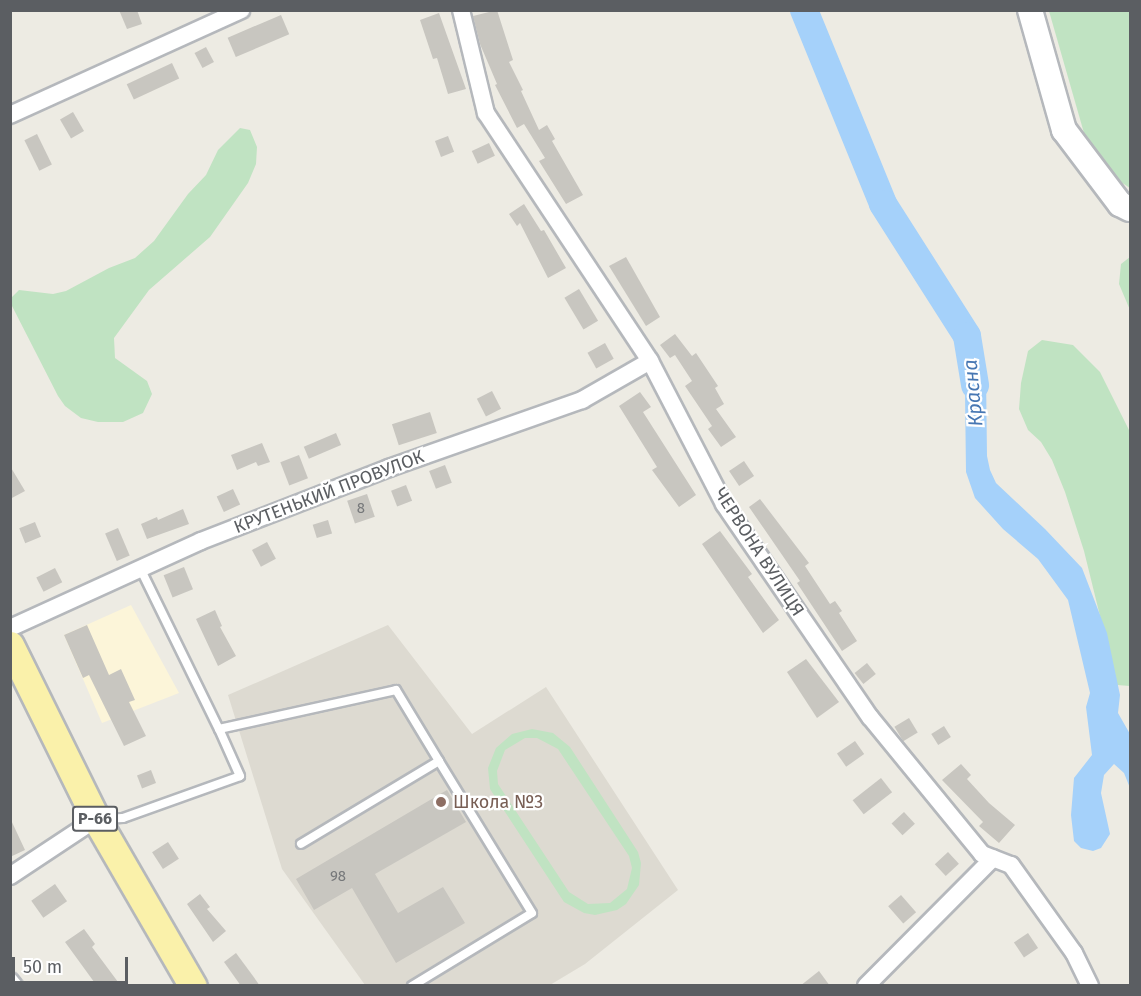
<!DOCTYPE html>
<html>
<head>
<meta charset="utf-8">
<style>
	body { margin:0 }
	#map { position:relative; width:1141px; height:996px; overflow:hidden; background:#edebe3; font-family:"Fira Sans",sans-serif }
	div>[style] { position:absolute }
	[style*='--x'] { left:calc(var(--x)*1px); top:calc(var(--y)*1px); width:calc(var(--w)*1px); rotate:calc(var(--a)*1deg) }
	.commercial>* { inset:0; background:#fcf5d9 }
	.education>* { inset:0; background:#dddad1 }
	.green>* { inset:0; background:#c0e3c2 }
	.water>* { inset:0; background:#a5d1fa }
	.river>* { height:28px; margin:-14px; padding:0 14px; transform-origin:14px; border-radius:14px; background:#a5d1fa }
	.building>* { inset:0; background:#c8c6c0; transform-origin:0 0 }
	.roads { filter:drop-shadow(2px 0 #b5b8bc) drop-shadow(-2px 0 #b5b8bc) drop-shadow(0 2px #b5b8bc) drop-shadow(0 -2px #b5b8bc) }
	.lane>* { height:8px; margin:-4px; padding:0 4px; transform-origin:4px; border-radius:4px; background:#fff }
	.street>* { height:16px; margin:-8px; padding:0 8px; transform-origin:8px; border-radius:8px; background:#fff }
	.secondary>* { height:24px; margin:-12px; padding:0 12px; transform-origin:12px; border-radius:12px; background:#fff }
	.primary>* { height:27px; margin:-13.5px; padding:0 13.5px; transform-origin:13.5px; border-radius:13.5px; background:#faf1aa }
	.dots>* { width:16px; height:16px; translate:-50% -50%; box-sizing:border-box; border:3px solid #fff; border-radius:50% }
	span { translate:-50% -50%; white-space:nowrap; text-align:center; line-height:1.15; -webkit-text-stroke:4.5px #fff; paint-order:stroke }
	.number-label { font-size:15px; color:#76787a }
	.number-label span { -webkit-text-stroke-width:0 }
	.shield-label span { padding:2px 4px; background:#fff; border:2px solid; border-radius:4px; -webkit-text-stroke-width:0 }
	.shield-label { font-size:16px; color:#5b5e62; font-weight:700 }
	.street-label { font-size:18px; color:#5b5e62 }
	.education-label { font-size:18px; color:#785e54 }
	.left { translate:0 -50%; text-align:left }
	.water-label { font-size:20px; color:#4777b3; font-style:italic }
	.frame { position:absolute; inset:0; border:12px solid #5b5e62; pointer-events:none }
	.scale { position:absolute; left:12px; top:957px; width:116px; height:27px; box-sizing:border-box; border:3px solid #5b5e62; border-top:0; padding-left:8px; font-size:18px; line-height:21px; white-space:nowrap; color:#5b5e62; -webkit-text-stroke:4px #fff; paint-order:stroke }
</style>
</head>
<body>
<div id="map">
	<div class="commercial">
		<div style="clip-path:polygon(131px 605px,179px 693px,102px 723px,64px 635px)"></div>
	</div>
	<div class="education">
		<div style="clip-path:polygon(388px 625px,472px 734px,546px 687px,678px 890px,585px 964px,550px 985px,365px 985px,282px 869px,228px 695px)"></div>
	</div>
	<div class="green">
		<div style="clip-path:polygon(1049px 11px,1130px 11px,1130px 188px,1113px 177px,1084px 133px)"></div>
		<div style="clip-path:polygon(240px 128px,250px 130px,257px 147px,256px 164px,248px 183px,210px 237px,149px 290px,114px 338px,115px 358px,147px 381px,152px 394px,143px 413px,123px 422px,98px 422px,81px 418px,65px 406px,58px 396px,12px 306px,12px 297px,19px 290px,53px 294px,66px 291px,109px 268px,135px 258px,154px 241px,188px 194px,206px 175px,218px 150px)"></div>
		<div style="clip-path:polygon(1130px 257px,1130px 310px,1119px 284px,1121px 264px)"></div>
		<div style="clip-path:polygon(1042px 340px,1073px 345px,1100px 372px,1130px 432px,1130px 686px,1117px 685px,1084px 551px,1065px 492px,1052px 460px,1041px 442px,1028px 430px,1019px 409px,1021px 383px,1028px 351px)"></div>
		<div style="clip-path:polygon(evenodd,532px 729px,553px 733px,570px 747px,638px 852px,641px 863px,639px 885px,626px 904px,617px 910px,595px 915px,584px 913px,564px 902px,490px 789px,488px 768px,496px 748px,512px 734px,532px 729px,525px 738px,537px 738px,558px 749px,629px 856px,632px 868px,627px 889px,610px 903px,588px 904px,569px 892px,498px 784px,497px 771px,505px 750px,525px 738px)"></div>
	</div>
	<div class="water">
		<div style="clip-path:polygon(980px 346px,986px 374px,987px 456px,990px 470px,996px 483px,1045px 529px,1082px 568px,1107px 633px,1120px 695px,1118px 713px,1130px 734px,1130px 788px,1124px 773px,1114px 764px,1104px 775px,1101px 793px,1110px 834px,1101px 848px,1093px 851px,1081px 848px,1074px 841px,1071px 815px,1074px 778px,1092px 755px,1086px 707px,1090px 693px,1068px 600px,1038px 559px,1003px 529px,975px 498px,966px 472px,965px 393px,959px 351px)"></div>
	</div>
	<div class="river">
		<div style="--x:804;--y:10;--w:209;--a:67.8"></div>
		<div style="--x:883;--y:204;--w:156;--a:57.5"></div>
		<div style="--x:967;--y:336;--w:50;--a:80.7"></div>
	</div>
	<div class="building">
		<div style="clip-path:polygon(119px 10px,137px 10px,142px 24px,127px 29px)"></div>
		<div style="clip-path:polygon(497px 10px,513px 60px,509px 62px,523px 90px,521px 91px,539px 130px,547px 125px,555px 139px,552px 141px,583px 195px,566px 204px,539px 161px,545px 158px,524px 124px,517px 128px,495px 85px,497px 84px,480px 44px,473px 16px)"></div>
		<div style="clip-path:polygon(439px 13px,466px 89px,448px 94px,437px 58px,433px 59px,420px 20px)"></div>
		<div style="left:281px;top:15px;width:21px;height:58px;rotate:67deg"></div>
		<div style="left:206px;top:47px;width:17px;height:13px;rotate:62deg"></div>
		<div style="left:172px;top:63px;width:17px;height:50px;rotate:65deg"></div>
		<div style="left:73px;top:112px;width:22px;height:15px;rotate:60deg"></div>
		<div style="left:37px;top:134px;width:34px;height:14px;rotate:64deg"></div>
		<div style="left:448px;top:136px;width:17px;height:14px;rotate:69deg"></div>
		<div style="left:489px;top:143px;width:14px;height:19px;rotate:65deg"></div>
		<div style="clip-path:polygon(524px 204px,541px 231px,544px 230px,566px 268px,548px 278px,520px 223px,517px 226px,509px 214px)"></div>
		<div style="clip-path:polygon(626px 257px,660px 317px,646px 326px,609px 266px)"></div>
		<div style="left:579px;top:289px;width:37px;height:17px;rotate:59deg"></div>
		<div style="clip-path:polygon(675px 334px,692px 356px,696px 353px,718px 386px,715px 388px,724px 404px,716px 409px,736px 437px,721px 447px,708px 429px,712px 426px,685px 386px,692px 381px,675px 355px,670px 358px,660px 345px)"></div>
		<div style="left:605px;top:343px;width:18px;height:20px;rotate:61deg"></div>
		<div style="left:492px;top:391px;width:20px;height:17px;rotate:63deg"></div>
		<div style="clip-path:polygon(640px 392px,651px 407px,643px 412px,696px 495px,679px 507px,652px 470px,657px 467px,619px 406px)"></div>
		<div style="left:430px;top:412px;width:22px;height:40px;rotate:72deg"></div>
		<div style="left:336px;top:433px;width:13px;height:35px;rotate:67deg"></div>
		<div style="clip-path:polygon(262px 443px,270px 462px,258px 466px,256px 462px,237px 470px,231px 455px)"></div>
		<div style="left:299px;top:455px;width:25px;height:20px;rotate:69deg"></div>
		<div style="left:744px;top:461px;width:18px;height:18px;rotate:56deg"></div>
		<div style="left:445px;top:465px;width:19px;height:17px;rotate:69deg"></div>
		<div style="clip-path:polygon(10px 466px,25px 491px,10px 499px)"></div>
		<div style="left:406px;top:485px;width:17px;height:16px;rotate:69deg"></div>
		<div style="left:233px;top:489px;width:17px;height:18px;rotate:65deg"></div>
		<div style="left:367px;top:494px;width:24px;height:21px;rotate:71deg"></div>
		<div style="clip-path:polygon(760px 499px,809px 563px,805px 566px,830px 604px,835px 601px,842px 611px,839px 613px,857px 641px,842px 651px,797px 583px,800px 581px,749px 507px)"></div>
		<div style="clip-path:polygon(183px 509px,189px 524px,147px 539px,141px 524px,157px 517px,158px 520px)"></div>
		<div style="left:328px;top:520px;width:14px;height:16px;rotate:73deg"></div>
		<div style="left:35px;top:522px;width:16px;height:17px;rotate:68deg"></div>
		<div style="left:118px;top:528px;width:30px;height:14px;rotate:67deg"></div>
		<div style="clip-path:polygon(720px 531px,752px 574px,748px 577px,779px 620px,763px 633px,702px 544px)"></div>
		<div style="left:267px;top:542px;width:19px;height:17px;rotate:62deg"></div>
		<div style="left:184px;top:567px;width:24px;height:22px;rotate:68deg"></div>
		<div style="left:55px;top:568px;width:16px;height:21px;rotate:63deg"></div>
		<div style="clip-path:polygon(215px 610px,222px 626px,220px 627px,236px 656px,218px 666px,196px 619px)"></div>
		<div style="clip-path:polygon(87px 625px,109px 675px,121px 669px,135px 700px,129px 702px,146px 736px,124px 746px,89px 675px,83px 678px,64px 635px)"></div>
		<div style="clip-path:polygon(806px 659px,839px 702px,817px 718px,787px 672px)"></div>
		<div style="left:867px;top:663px;width:14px;height:16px;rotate:51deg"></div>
		<div style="left:909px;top:718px;width:17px;height:17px;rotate:59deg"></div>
		<div style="left:944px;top:726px;width:13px;height:15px;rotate:58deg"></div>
		<div style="left:855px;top:741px;width:16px;height:22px;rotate:55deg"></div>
		<div style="clip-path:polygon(961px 764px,971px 775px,967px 779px,989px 803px,1015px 825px,999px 843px,979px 826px,983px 822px,942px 780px)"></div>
		<div style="left:151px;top:770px;width:14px;height:15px;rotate:69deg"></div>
		<div style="left:881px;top:778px;width:18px;height:36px;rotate:52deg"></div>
		<div style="clip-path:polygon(447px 790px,466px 822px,375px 874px,398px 913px,443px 887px,465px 923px,396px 963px,352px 888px,314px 910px,296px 879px)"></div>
		<div style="left:904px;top:812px;width:16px;height:17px;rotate:47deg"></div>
		<div style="clip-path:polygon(10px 818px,25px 850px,10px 857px)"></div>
		<div style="left:168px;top:842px;width:20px;height:19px;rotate:57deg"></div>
		<div style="left:948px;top:852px;width:16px;height:18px;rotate:47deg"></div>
		<div style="left:55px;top:884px;width:21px;height:29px;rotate:55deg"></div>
		<div style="clip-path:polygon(200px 894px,210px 907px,207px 909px,226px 931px,213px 942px,187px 904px)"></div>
		<div style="left:901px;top:895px;width:23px;height:17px;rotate:49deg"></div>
		<div style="clip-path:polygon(84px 929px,95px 944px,92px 947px,121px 986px,97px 986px,65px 942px)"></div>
		<div style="left:1028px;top:933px;width:18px;height:17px;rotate:56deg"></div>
		<div style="clip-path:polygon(236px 953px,253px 976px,260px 986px,241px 986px,224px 962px)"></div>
		<div style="clip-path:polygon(819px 971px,830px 986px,800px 986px)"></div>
	</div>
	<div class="roads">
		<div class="lane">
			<div style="--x:141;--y:570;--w:177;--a:63.9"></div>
			<div style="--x:219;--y:729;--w:181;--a:-12.4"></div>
			<div style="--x:396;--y:690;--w:83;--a:58.8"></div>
			<div style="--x:439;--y:761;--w:161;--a:149"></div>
			<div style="--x:102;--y:819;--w:21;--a:-3"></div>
			<div style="--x:123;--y:818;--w:124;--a:-19.7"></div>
			<div style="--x:240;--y:776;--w:51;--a:-114.1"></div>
			<div style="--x:412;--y:986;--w:140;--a:-31.3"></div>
			<div style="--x:532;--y:913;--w:178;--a:-121.5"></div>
		</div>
		<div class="street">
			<div style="--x:461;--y:10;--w:106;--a:76.4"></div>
			<div style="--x:486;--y:113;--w:297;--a:56.5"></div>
			<div style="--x:650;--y:361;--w:161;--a:62.6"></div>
			<div style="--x:724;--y:504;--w:258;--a:55.6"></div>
			<div style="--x:870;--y:717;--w:177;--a:50.7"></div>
			<div style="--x:982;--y:854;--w:31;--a:21"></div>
			<div style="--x:1011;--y:865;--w:108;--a:54.4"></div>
			<div style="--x:1074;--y:953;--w:37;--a:64"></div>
			<div style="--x:10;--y:115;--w:254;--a:-24.4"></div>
			<div style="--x:10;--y:628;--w:210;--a:-24.5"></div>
			<div style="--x:201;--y:541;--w:202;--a:-21.2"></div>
			<div style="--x:389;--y:468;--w:205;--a:-19.4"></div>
			<div style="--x:582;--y:400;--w:78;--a:-29.8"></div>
			<div style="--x:10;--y:876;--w:103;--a:-33.5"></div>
			<div style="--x:10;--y:981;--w:6;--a:51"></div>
			<div style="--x:866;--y:986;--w:180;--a:-45.2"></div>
		</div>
		<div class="secondary">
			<div style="--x:1030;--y:10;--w:125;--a:74.2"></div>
			<div style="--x:1064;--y:130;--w:93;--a:52.9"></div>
			<div style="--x:1120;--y:204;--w:11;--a:27"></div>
		</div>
		<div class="primary">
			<div style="--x:10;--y:645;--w:194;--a:63.7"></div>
			<div style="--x:96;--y:819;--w:193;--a:59.9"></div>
		</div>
	</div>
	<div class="dots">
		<div style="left:441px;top:802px;background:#8d6e63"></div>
	</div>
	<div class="number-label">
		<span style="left:361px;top:509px">8</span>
		<span style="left:338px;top:877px">98</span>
	</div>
	<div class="shield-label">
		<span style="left:95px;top:819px">Р-66</span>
	</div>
	<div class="street-label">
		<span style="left:329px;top:492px;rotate:-21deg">КРУТЕНЬКИЙ ПРОВУЛОК</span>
		<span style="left:759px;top:552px;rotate:57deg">ЧЕРВОНА ВУЛИЦЯ</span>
	</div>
	<div class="education-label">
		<span class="left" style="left:453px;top:802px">Школа №3</span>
	</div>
	<div class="water-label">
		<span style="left:973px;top:393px;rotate:-95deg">Красна</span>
	</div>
	<div class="frame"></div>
	<div class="scale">50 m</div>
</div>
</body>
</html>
